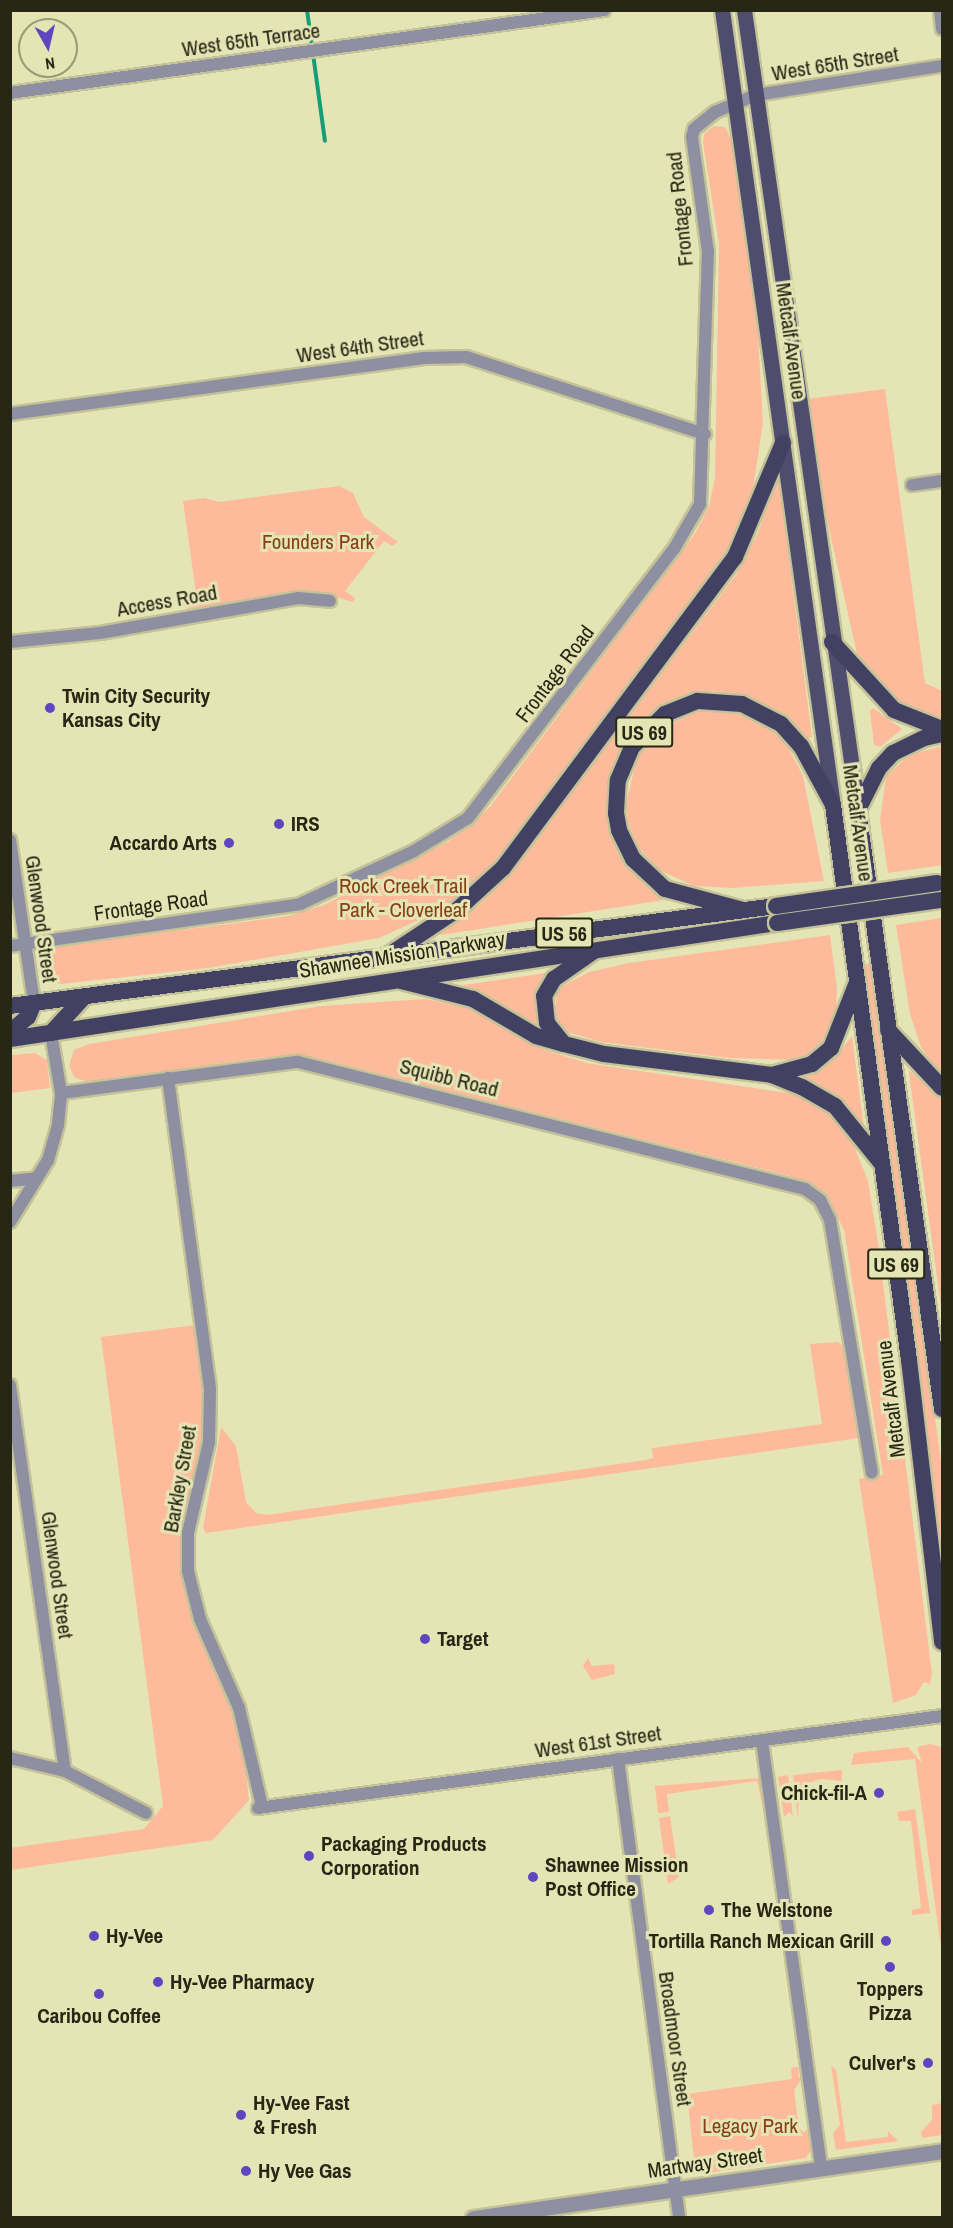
<!DOCTYPE html>
<html>
<head>
<meta charset="utf-8">
<style>
	body { margin:0 }
	#map { position:relative; width:953px; height:2228px; overflow:hidden; background:#e5e4b5; font-family:"Archivo Narrow",sans-serif }
	div>[style] { position:absolute }
	[style*='--x'] { left:calc(var(--x)*1px); top:calc(var(--y)*1px); width:calc(var(--w)*1px); rotate:calc(var(--a)*1deg) }
	.green>* { inset:0; background:#febb9c }
	.stream>* { height:4px; margin:-2px; padding:0 2px; transform-origin:2px; border-radius:2px; background:#149e76 }
	.roads { filter:drop-shadow(2px 0 #c3c298) drop-shadow(-2px 0 #c3c298) drop-shadow(0 2px #c3c298) drop-shadow(0 -2px #c3c298) }
	.minor>* { height:12px; margin:-6px; padding:0 6px; transform-origin:6px; border-radius:6px; background:#8f8fa2 }
	.tertiary>* { height:15px; margin:-7.5px; padding:0 7.5px; transform-origin:7.5px; border-radius:7.5px; background:#8f8fa2 }
	.primary>* { height:15px; margin:-7.5px; padding:0 7.5px; transform-origin:7.5px; border-radius:7.5px; background:#4e4d6d }
	.trunk>* { height:16px; margin:-8px; padding:0 8px; transform-origin:8px; border-radius:8px; background:#434163 }
	.bridges { filter:drop-shadow(2px 0 #c3c298) drop-shadow(-2px 0 #c3c298) drop-shadow(0 2px #c3c298) drop-shadow(0 -2px #c3c298) }
	.trunk-bridge>* { height:16px; margin:-8px; padding:0 8px; transform-origin:8px; border-radius:8px; background:#434163 }
	.dots>* { width:16px; height:16px; translate:-50% -50%; box-sizing:border-box; border:3px solid #e5e4b5; border-radius:50% }
	span { translate:-50% -50%; white-space:nowrap; text-align:center; line-height:1.15; -webkit-text-stroke:6px #e5e4b5; paint-order:stroke }
	.shield-label span { padding:2px 4px; background:#e5e4b5; border:2px solid; border-radius:4px; -webkit-text-stroke-width:0 }
	.shield-label { font-size:20px; color:#272715; font-weight:700 }
	.street-label { font-size:21px; color:#272715 }
	.park-label { font-size:21px; color:#873f17 }
	.poi-label { font-size:21px; color:#272715; font-weight:700 }
	.left { translate:0 -50%; text-align:left }
	.right { translate:-100% -50%; text-align:right }
	.frame { position:absolute; inset:0; border:12px solid #272715; pointer-events:none }
	.north { position:absolute; left:18px; top:18px; width:60px; height:60px; box-sizing:border-box; background:#e5e4b5; border:2px solid #999875; border-radius:50%; rotate:172deg; font-size:16px; font-weight:700; line-height:24px; text-align:center; color:#272715 }
	.north::after { content:''; display:block; margin:auto; width:21px; height:27px; background:#5d46bf; clip-path:polygon(50% 0,100% 100%,50% 72%,0 100%) }
</style>
</head>
<body>
<div id="map">
	<div class="green">
		<div style="clip-path:polygon(714px 126px,725px 127px,732px 141px,756px 300px,763px 423px,752px 495px,729px 550px,717px 569px,498px 860px,460px 896px,436px 912px,379px 938px,208px 968px,61px 984px,46px 981px,39px 971px,38px 960px,50px 947px,288px 916px,324px 905px,449px 841px,489px 808px,694px 535px,709px 507px,715px 477px,719px 244px,703px 143px,704px 134px)"></div>
		<div style="clip-path:polygon(885px 389px,925px 683px,942px 691px,942px 720px,903px 707px,891px 698px,857px 654px,820px 488px,807px 399px)"></div>
		<div style="clip-path:polygon(778px 474px,812px 737px,808px 738px,783px 713px,745px 695px,710px 691px,671px 702px,642px 720px,632px 733px,613px 767px,608px 789px,610px 825px,620px 854px,664px 900px,441px 935px,439px 932px,478px 906px,508px 876px,736px 575px,758px 533px)"></div>
		<div style="clip-path:polygon(339px 486px,353px 493px,364px 517px,398px 542px,392px 546px,384px 541px,345px 591px,355px 598px,353px 602px,328px 595px,300px 593px,187px 609px,182px 602px,197px 600px,183px 501px,204px 498px,219px 502px)"></div>
		<div style="clip-path:polygon(873px 708px,902px 729px,880px 747px,874px 745px,870px 711px)"></div>
		<div style="clip-path:polygon(699px 711px,724px 711px,749px 717px,783px 737px,803px 776px,824px 881px,733px 888px,694px 886px,659px 870px,638px 847px,628px 822px,626px 802px,638px 756px,671px 724px)"></div>
		<div style="clip-path:polygon(942px 746px,942px 865px,888px 873px,880px 820px,886px 776px,909px 755px)"></div>
		<div style="clip-path:polygon(942px 918px,942px 1076px,921px 1047px,910px 1014px,896px 925px)"></div>
		<div style="clip-path:polygon(830px 935px,837px 988px,836px 1016px,818px 1048px,795px 1060px,729px 1058px,601px 1042px,567px 1032px,555px 1018px,557px 989px,589px 972px,629px 963px)"></div>
		<div style="clip-path:polygon(871px 963px,942px 1468px,942px 1558px,864px 964px)"></div>
		<div style="clip-path:polygon(546px 973px,537px 996px,541px 1027px,538px 1030px,463px 985px)"></div>
		<div style="clip-path:polygon(424px 999px,468px 1007px,545px 1050px,587px 1063px,794px 1094px,827px 1110px,850px 1136px,868px 1181px,878px 1243px,932px 1674px,930px 1684px,924px 1682px,916px 1695px,893px 1703px,859px 1479px,883px 1475px,844px 1230px,826px 1193px,790px 1176px,313px 1057px,266px 1057px,89px 1082px,75px 1078px,69px 1066px,74px 1050px,89px 1044px,321px 1006px)"></div>
		<div style="clip-path:polygon(852px 1036px,864px 1128px,838px 1098px,802px 1078px,833px 1060px)"></div>
		<div style="clip-path:polygon(35px 1053px,47px 1060px,50px 1088px,11px 1093px,11px 1055px)"></div>
		<div style="clip-path:polygon(909px 1070px,942px 1099px,942px 1314px,909px 1073px)"></div>
		<div style="clip-path:polygon(195px 1325px,205px 1403px,184px 1578px,195px 1623px,231px 1698px,243px 1742px,249px 1800px,213px 1840px,11px 1870px,10px 1848px,144px 1829px,163px 1806px,101px 1337px)"></div>
		<div style="clip-path:polygon(838px 1342px,845px 1348px,859px 1438px,206px 1533px,203px 1528px,221px 1427px,236px 1446px,246px 1502px,256px 1513px,267px 1515px,646px 1460px,653px 1458px,652px 1448px,822px 1424px,810px 1344px)"></div>
		<div style="clip-path:polygon(588px 1658px,592px 1666px,614px 1664px,615px 1674px,592px 1680px,583px 1666px)"></div>
		<div style="clip-path:polygon(930px 1744px,942px 1747px,942px 1955px,915px 1759px,851px 1765px,854px 1753px,908px 1747px,922px 1763px,917px 1747px)"></div>
		<div style="clip-path:polygon(842px 1770px,842px 1781px,821px 1779px,799px 1786px,798px 1820px,793px 1775px)"></div>
		<div style="clip-path:polygon(788px 1775px,793px 1816px,789px 1812px,784px 1817px,778px 1777px)"></div>
		<div style="clip-path:polygon(759px 1778px,764px 1813px,757px 1781px,667px 1794px,669px 1812px,658px 1813px,655px 1786px)"></div>
		<div style="clip-path:polygon(915px 1809px,930px 1913px,912px 1915px,912px 1910px,921px 1908px,911px 1821px,899px 1821px,897px 1812px)"></div>
		<div style="clip-path:polygon(670px 1816px,679px 1877px,668px 1884px,659px 1818px)"></div>
		<div style="clip-path:polygon(831px 2065px,836px 2070px,846px 2142px,888px 2137px,888px 2131px,898px 2141px,836px 2150px,833px 2133px,840px 2125px)"></div>
		<div style="clip-path:polygon(798px 2067px,799px 2078px,803px 2077px,794px 2090px,799px 2129px,804px 2132px,810px 2128px,812px 2149px,806px 2158px,709px 2173px,695px 2169px,687px 2094px,792px 2079px,791px 2068px)"></div>
		<div style="clip-path:polygon(942px 2103px,942px 2135px,922px 2138px,921px 2132px,932px 2120px,932px 2105px)"></div>
	</div>
	<div class="stream">
		<div style="--x:307;--y:10;--w:132;--a:82.2"></div>
	</div>
	<div class="roads">
		<div class="minor">
			<div style="--x:940;--y:10;--w:19;--a:84"></div>
			<div style="--x:10;--y:93;--w:600;--a:-7.95"></div>
			<div style="--x:10;--y:414;--w:418;--a:-7.7"></div>
			<div style="--x:424;--y:358;--w:42;--a:-1.4"></div>
			<div style="--x:466;--y:357;--w:251;--a:17.9"></div>
			<div style="--x:912;--y:485;--w:30;--a:-8"></div>
			<div style="--x:10;--y:642;--w:90;--a:-5.7"></div>
			<div style="--x:100;--y:633;--w:201;--a:-10"></div>
			<div style="--x:298;--y:598;--w:32;--a:5"></div>
			<div style="--x:10;--y:840;--w:165;--a:81.6"></div>
			<div style="--x:10;--y:946;--w:293;--a:-8.2"></div>
			<div style="--x:300;--y:904;--w:126;--a:-24.9"></div>
			<div style="--x:414;--y:851;--w:63;--a:-31.4"></div>
			<div style="--x:468;--y:818;--w:339;--a:-52.6"></div>
			<div style="--x:674;--y:549;--w:52;--a:-60"></div>
			<div style="--x:700;--y:504;--w:252;--a:-88.2"></div>
			<div style="--x:708;--y:252;--w:116;--a:-97.9"></div>
			<div style="--x:692;--y:137;--w:8;--a:-76"></div>
			<div style="--x:694;--y:129;--w:27;--a:-39"></div>
			<div style="--x:715;--y:112;--w:44;--a:-22.5"></div>
			<div style="--x:756;--y:95;--w:188;--a:-8.9"></div>
			<div style="--x:168;--y:1078;--w:314;--a:82.3"></div>
			<div style="--x:210;--y:1389;--w:53;--a:91.1"></div>
			<div style="--x:209;--y:1442;--w:93;--a:103"></div>
			<div style="--x:188;--y:1533;--w:38;--a:90"></div>
			<div style="--x:188;--y:1571;--w:49;--a:76"></div>
			<div style="--x:200;--y:1619;--w:97;--a:66.3"></div>
			<div style="--x:239;--y:1708;--w:101;--a:76.8"></div>
			<div style="--x:61;--y:1093;--w:239;--a:-7.5"></div>
			<div style="--x:298;--y:1062;--w:523;--a:14.06"></div>
			<div style="--x:805;--y:1189;--w:19;--a:36"></div>
			<div style="--x:820;--y:1200;--w:22;--a:63"></div>
			<div style="--x:830;--y:1220;--w:256;--a:80.6"></div>
			<div style="--x:10;--y:1181;--w:27;--a:-6"></div>
			<div style="--x:10;--y:1222;--w:73;--a:-58.5"></div>
			<div style="--x:48;--y:1160;--w:37;--a:-74"></div>
			<div style="--x:58;--y:1124;--w:31;--a:-84"></div>
			<div style="--x:61;--y:1093;--w:61;--a:-99.5"></div>
			<div style="--x:10;--y:1385;--w:390;--a:81.9"></div>
			<div style="--x:762;--y:1741;--w:431;--a:82.1"></div>
			<div style="--x:10;--y:1758;--w:57;--a:13.3"></div>
			<div style="--x:65;--y:1771;--w:91;--a:27.4"></div>
			<div style="--x:618;--y:1759;--w:463;--a:82.4"></div>
			<div style="--x:258;--y:1808;--w:690;--a:-7.66"></div>
		</div>
		<div class="tertiary">
			<div style="--x:473;--y:2218;--w:474;--a:-8.1"></div>
		</div>
		<div class="primary">
			<div style="--x:722;--y:10;--w:797;--a:82.06"></div>
			<div style="--x:744;--y:10;--w:808;--a:81.89"></div>
		</div>
		<div class="trunk">
			<div style="--x:832;--y:642;--w:92;--a:47.6"></div>
			<div style="--x:894;--y:710;--w:52;--a:21.6"></div>
			<div style="--x:942;--y:734;--w:18;--a:167"></div>
			<div style="--x:924;--y:738;--w:34;--a:154"></div>
			<div style="--x:893;--y:753;--w:21;--a:133"></div>
			<div style="--x:879;--y:768;--w:47;--a:116.6"></div>
			<div style="--x:858;--y:810;--w:605;--a:82.02"></div>
			<div style="--x:743;--y:910;--w:81;--a:-164.9"></div>
			<div style="--x:665;--y:889;--w:44;--a:-136.8"></div>
			<div style="--x:633;--y:859;--w:32;--a:-116"></div>
			<div style="--x:619;--y:830;--w:17;--a:-100"></div>
			<div style="--x:616;--y:813;--w:33;--a:-87"></div>
			<div style="--x:618;--y:780;--w:36;--a:-67"></div>
			<div style="--x:632;--y:747;--w:47;--a:-45"></div>
			<div style="--x:665;--y:714;--w:35;--a:-22"></div>
			<div style="--x:698;--y:701;--w:44;--a:3.9"></div>
			<div style="--x:742;--y:704;--w:44;--a:27.1"></div>
			<div style="--x:781;--y:724;--w:30;--a:48"></div>
			<div style="--x:801;--y:746;--w:67;--a:61.5"></div>
			<div style="--x:833;--y:805;--w:560;--a:82.2"></div>
			<div style="--x:909;--y:1360;--w:284;--a:83.3"></div>
			<div style="--x:392;--y:953;--w:78;--a:-33.5"></div>
			<div style="--x:457;--y:910;--w:62;--a:-42.4"></div>
			<div style="--x:503;--y:868;--w:388;--a:-53.3"></div>
			<div style="--x:735;--y:557;--w:124;--a:-67.2"></div>
			<div style="--x:401;--y:981;--w:74;--a:14"></div>
			<div style="--x:473;--y:999;--w:73;--a:30.4"></div>
			<div style="--x:536;--y:1036;--w:29;--a:16"></div>
			<div style="--x:564;--y:1044;--w:41;--a:14"></div>
			<div style="--x:604;--y:1054;--w:169;--a:7.1"></div>
			<div style="--x:772;--y:1075;--w:32;--a:22"></div>
			<div style="--x:802;--y:1087;--w:38;--a:30"></div>
			<div style="--x:835;--y:1106;--w:75;--a:51"></div>
			<div style="--x:10;--y:1006;--w:772;--a:-7.44"></div>
			<div style="--x:888;--y:1030;--w:79;--a:47"></div>
			<div style="--x:10;--y:1032;--w:23;--a:-40"></div>
			<div style="--x:28;--y:1017;--w:15;--a:-67"></div>
			<div style="--x:51;--y:1033;--w:50;--a:-47.4"></div>
			<div style="--x:10;--y:1039;--w:776;--a:-8.6"></div>
			<div style="--x:564;--y:1044;--w:27;--a:-129"></div>
			<div style="--x:547;--y:1023;--w:27;--a:-96"></div>
			<div style="--x:544;--y:996;--w:20;--a:-60"></div>
			<div style="--x:554;--y:979;--w:49;--a:-35"></div>
			<div style="--x:772;--y:1075;--w:41;--a:-15.4"></div>
			<div style="--x:812;--y:1064;--w:25;--a:-40"></div>
			<div style="--x:831;--y:1048;--w:68;--a:-68.4"></div>
		</div>
	</div>
	<div class="bridges">
		<div class="trunk-bridge">
			<div style="--x:776;--y:906;--w:163;--a:-8.1"></div>
			<div style="--x:777;--y:923;--w:166;--a:-8"></div>
		</div>
	</div>
	<div class="dots">
		<div style="left:50px;top:708px;background:#5d46bf"></div>
		<div style="left:279px;top:824px;background:#5d46bf"></div>
		<div style="left:229px;top:843px;background:#5d46bf"></div>
		<div style="left:425px;top:1639px;background:#5d46bf"></div>
		<div style="left:879px;top:1793px;background:#5d46bf"></div>
		<div style="left:309px;top:1856px;background:#5d46bf"></div>
		<div style="left:533px;top:1877px;background:#5d46bf"></div>
		<div style="left:709px;top:1910px;background:#5d46bf"></div>
		<div style="left:94px;top:1936px;background:#5d46bf"></div>
		<div style="left:886px;top:1941px;background:#5d46bf"></div>
		<div style="left:890px;top:1967px;background:#5d46bf"></div>
		<div style="left:158px;top:1982px;background:#5d46bf"></div>
		<div style="left:99px;top:1994px;background:#5d46bf"></div>
		<div style="left:928px;top:2063px;background:#5d46bf"></div>
		<div style="left:241px;top:2115px;background:#5d46bf"></div>
		<div style="left:246px;top:2171px;background:#5d46bf"></div>
	</div>
	<div class="shield-label">
		<span style="left:644px;top:732px">US 69</span>
		<span style="left:564px;top:933px">US 56</span>
		<span style="left:896px;top:1264px">US 69</span>
	</div>
	<div class="street-label">
		<span style="left:251px;top:40px;rotate:-8deg">West 65th Terrace</span>
		<span style="left:835px;top:64px;rotate:-9deg">West 65th Street</span>
		<span style="left:680px;top:209px;rotate:-96deg">Frontage Road</span>
		<span style="left:791px;top:341px;rotate:82deg">Metcalf Avenue</span>
		<span style="left:360px;top:347px;rotate:-8deg">West 64th Street</span>
		<span style="left:167px;top:601px;rotate:-10deg">Access Road</span>
		<span style="left:555px;top:674px;rotate:-53deg">Frontage Road</span>
		<span style="left:858px;top:823px;rotate:82deg">Metcalf Avenue</span>
		<span style="left:151px;top:906px;rotate:-8deg">Frontage Road</span>
		<span style="left:41px;top:919px;rotate:82deg">Glenwood Street</span>
		<span style="left:402px;top:955px;rotate:-9deg">Shawnee Mission Parkway</span>
		<span style="left:449px;top:1078px;rotate:14deg">Squibb Road</span>
		<span style="left:891px;top:1399px;rotate:-97deg">Metcalf Avenue</span>
		<span style="left:180px;top:1479px;rotate:-80deg">Barkley Street</span>
		<span style="left:57px;top:1575px;rotate:82deg">Glenwood Street</span>
		<span style="left:598px;top:1742px;rotate:-8deg">West 61st Street</span>
		<span style="left:675px;top:2039px;rotate:82deg">Broadmoor Street</span>
		<span style="left:705px;top:2163px;rotate:-8deg">Martway Street</span>
	</div>
	<div class="park-label">
		<span style="left:318px;top:542px">Founders Park</span>
		<span style="left:403px;top:898px">Rock Creek Trail<br>Park - Cloverleaf</span>
		<span style="left:750px;top:2126px">Legacy Park</span>
	</div>
	<div class="poi-label">
		<span class="left" style="left:62px;top:708px">Twin City Security<br>Kansas City</span>
		<span class="left" style="left:291px;top:824px">IRS</span>
		<span class="right" style="left:217px;top:843px">Accardo Arts</span>
		<span class="left" style="left:437px;top:1639px">Target</span>
		<span class="right" style="left:867px;top:1793px">Chick-fil-A</span>
		<span class="left" style="left:321px;top:1856px">Packaging Products<br>Corporation</span>
		<span class="left" style="left:545px;top:1877px">Shawnee Mission<br>Post Office</span>
		<span class="left" style="left:721px;top:1910px">The Welstone</span>
		<span class="left" style="left:106px;top:1936px">Hy-Vee</span>
		<span class="right" style="left:874px;top:1941px">Tortilla Ranch Mexican Grill</span>
		<span class="left" style="left:170px;top:1982px">Hy-Vee Pharmacy</span>
		<span style="left:890px;top:2001px">Toppers<br>Pizza</span>
		<span style="left:99px;top:2016px">Caribou Coffee</span>
		<span class="right" style="left:916px;top:2063px">Culver's</span>
		<span class="left" style="left:253px;top:2115px">Hy-Vee Fast<br>&amp; Fresh</span>
		<span class="left" style="left:258px;top:2171px">Hy Vee Gas</span>
	</div>
	<div class="frame"></div>
	<div class="north">N</div>
</div>
</body>
</html>
